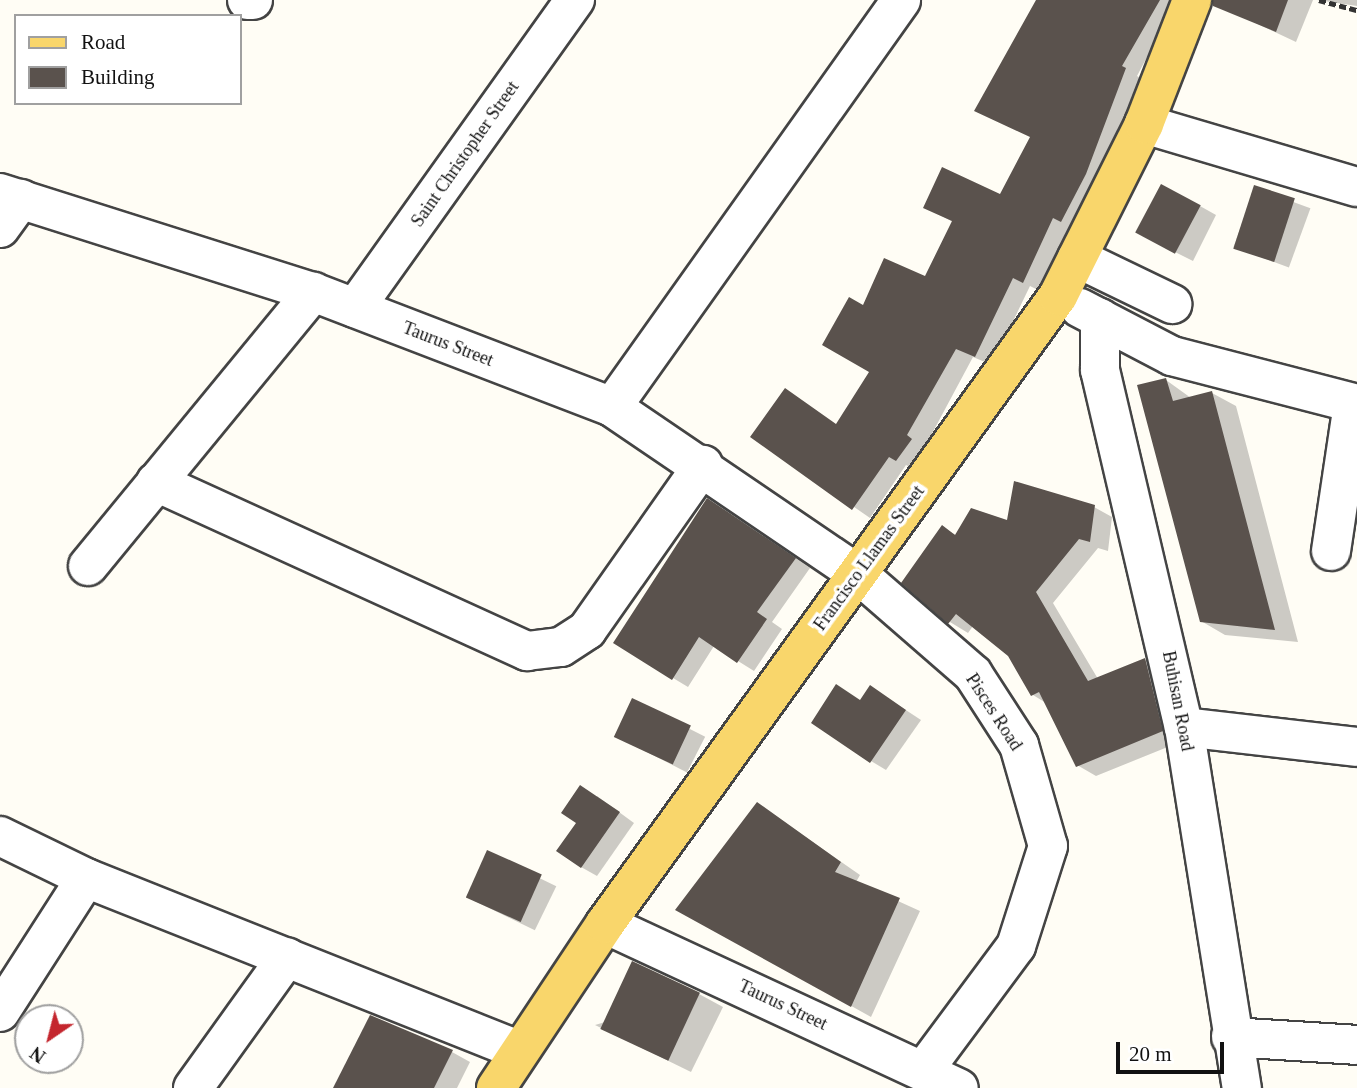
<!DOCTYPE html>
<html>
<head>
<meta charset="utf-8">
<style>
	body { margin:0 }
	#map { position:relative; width:1357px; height:1088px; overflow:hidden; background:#fffdf5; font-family:Georgia,serif }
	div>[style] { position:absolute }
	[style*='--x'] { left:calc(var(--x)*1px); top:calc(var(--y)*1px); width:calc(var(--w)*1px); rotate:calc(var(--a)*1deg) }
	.shadow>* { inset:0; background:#0003; transform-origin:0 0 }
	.building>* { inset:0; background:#5a524d; transform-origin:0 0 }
	.path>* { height:4.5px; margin-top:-2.25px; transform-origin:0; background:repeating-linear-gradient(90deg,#333 0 7px,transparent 0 10.5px) }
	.roads { filter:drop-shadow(2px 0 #444) drop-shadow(-2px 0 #444) drop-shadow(0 2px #444) drop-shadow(0 -2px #444) }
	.minor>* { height:38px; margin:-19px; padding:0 19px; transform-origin:19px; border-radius:19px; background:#fff }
	.major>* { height:38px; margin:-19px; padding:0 19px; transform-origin:19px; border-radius:19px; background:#f9d66b }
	span { translate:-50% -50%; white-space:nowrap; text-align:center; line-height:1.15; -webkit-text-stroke:7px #fff; paint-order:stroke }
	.street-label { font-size:18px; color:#111 }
	.legend { position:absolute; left:14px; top:14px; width:228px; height:91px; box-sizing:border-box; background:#fff; border:2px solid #a0a0a0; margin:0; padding:9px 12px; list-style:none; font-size:21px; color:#111 }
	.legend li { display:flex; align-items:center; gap:14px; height:35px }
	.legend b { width:35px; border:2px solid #a0a0a0 }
	.north { position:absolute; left:14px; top:1004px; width:70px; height:70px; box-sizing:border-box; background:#fff; border:2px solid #a0a0a0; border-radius:50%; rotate:215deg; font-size:19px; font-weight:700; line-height:28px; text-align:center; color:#111 }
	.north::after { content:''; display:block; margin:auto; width:24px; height:32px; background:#c4262e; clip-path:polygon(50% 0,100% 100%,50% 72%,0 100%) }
	.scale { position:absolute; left:1116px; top:1042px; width:108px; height:32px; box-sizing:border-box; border:4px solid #111; border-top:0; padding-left:9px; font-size:21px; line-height:24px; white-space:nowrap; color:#111; -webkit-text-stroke:5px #fff; paint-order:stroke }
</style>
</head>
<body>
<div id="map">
	<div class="shadow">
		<div style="clip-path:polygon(1037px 0,1177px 0,1137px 76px,1142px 79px,1102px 183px,1078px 230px,1070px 226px,1040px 291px,1030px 286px,992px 365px,973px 357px,913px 469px,906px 465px,870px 518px,753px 437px,837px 425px,871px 372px,864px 307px,926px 278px,953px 222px,925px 207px,1001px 197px,1032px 138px)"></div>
		<div style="clip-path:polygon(1244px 0,1313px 0,1296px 42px,1239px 15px)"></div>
		<div style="clip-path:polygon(1317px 0,1357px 0,1357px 6px)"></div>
		<div style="left:1255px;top:188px;width:59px;height:63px;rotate:20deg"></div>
		<div style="clip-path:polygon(1200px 206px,1216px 215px,1193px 261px,1155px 242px)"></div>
		<div style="clip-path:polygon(1166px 380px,1191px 398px,1212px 393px,1236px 406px,1298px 642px,1225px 635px,1201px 621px)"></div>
		<div style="clip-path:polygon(1094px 507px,1112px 517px,1108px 551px,1098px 548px,1053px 603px,1098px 679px,1145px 660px,1163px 671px,1180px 742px,1096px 776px,1077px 765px,1046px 703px,1033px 695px,1009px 655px,973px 626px,968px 633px,950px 622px,904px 582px,943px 528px,956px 535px)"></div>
		<div style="clip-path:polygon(723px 509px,810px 568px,772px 622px,782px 629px,754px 671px,714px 646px,688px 687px,673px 678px)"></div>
		<div style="clip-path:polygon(886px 697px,921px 720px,886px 770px,871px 761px,861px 701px)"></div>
		<div style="left:633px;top:700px;width:81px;height:40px;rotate:27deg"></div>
		<div style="clip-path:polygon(597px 796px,634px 823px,597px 876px,581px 867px)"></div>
		<div style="clip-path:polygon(758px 804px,860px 875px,856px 882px,920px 911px,871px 1017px,678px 909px)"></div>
		<div style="left:488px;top:853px;width:76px;height:49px;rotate:26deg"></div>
		<div style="clip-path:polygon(699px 994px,723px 1007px,691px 1072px,595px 1025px)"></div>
		<div style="clip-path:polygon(452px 1052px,470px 1062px,457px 1088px,336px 1088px)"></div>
	</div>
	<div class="building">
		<div style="clip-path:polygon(1036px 0,1160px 0,1122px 66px,1126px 68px,1086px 174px,1061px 222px,1053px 218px,1023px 283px,1013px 278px,975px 357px,956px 349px,907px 435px,912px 439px,896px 461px,889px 457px,852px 510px,750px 437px,785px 388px,836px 424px,869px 372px,822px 345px,849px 297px,863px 305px,884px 258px,925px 276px,952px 221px,923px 208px,942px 167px,1000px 194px,1030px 137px,974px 111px)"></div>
		<div style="clip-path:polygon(1213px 0,1288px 0,1276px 32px,1213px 6px)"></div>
		<div style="left:1161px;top:184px;width:45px;height:55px;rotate:28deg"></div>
		<div style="left:1254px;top:185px;width:43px;height:67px;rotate:18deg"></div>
		<div style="clip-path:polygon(1166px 378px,1173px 401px,1212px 391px,1275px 630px,1200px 622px,1137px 385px)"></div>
		<div style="clip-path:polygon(1014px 481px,1095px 505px,1090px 542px,1079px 539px,1036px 592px,1088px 681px,1145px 658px,1163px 731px,1076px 767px,1039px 692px,1031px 696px,1008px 656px,956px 614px,948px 624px,901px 583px,942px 525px,955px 535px,971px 508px,1007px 520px)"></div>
		<div style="clip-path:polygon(707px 498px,796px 558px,757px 612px,767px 619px,737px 663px,699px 637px,672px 680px,613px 643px)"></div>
		<div style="clip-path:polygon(836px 684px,860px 700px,870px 685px,906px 710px,870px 763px,811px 723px)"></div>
		<div style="left:632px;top:698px;width:65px;height:43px;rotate:25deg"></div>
		<div style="clip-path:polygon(580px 785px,620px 812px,581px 868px,556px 851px,576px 823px,561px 813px)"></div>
		<div style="clip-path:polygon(757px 802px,841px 862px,835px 872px,900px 898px,851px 1007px,675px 910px)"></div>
		<div style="left:487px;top:850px;width:60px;height:52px;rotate:24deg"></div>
		<div style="left:632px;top:961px;width:75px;height:75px;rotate:25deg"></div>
		<div style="clip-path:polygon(370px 1015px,453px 1050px,434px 1088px,333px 1088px)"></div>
	</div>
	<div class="path">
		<div style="--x:1319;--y:0;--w:39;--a:15"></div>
	</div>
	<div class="roads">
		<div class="minor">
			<div style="--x:247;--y:0;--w:6;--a:0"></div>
			<div style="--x:1144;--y:124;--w:222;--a:16.5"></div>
			<div style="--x:0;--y:193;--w:328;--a:17.6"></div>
			<div style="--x:313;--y:292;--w:320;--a:21"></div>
			<div style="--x:612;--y:407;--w:297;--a:34.2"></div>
			<div style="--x:858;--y:574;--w:152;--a:41"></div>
			<div style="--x:973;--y:674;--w:85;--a:57.1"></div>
			<div style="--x:1019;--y:745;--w:105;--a:74"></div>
			<div style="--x:1048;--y:846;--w:105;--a:107.7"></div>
			<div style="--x:1016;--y:946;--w:154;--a:126.6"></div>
			<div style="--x:0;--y:228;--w:36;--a:-54"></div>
			<div style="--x:1077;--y:258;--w:106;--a:25.8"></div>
			<div style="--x:355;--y:308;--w:379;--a:-54.5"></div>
			<div style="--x:1080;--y:308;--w:104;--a:27.6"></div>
			<div style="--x:1172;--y:356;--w:191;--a:14.5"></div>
			<div style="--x:1100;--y:318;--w:52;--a:90"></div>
			<div style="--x:1100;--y:370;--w:367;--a:76.8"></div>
			<div style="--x:1184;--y:727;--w:366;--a:80.9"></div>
			<div style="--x:612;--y:407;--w:499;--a:-54.6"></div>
			<div style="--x:156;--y:482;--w:408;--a:24.5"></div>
			<div style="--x:527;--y:651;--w:34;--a:-7"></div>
			<div style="--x:561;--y:647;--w:31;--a:-33"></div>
			<div style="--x:587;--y:630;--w:202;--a:-54.9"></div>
			<div style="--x:1331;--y:551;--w:149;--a:-81.5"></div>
			<div style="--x:88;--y:566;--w:355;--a:-50.6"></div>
			<div style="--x:1184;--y:727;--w:174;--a:6.6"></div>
			<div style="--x:0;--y:836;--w:96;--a:26"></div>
			<div style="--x:86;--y:878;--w:465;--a:21.7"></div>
			<div style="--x:605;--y:924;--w:390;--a:24.9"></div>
			<div style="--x:0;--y:1012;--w:159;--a:-57.3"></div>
			<div style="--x:1231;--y:1037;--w:126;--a:3.6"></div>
			<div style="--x:193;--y:1088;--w:161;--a:-54.3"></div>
		</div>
		<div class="major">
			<div style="--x:496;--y:1088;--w:197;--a:-56.4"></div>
			<div style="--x:605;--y:924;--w:774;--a:-54.2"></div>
			<div style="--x:1058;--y:296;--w:192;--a:-63.4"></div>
			<div style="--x:1144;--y:124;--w:133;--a:-68.8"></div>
		</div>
	</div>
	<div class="street-label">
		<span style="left:465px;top:154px;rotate:-55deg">Saint Christopher Street</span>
		<span style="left:448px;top:344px;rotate:21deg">Taurus Street</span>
		<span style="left:869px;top:558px;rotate:-54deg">Francisco Llamas Street</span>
		<span style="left:1178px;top:701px;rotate:79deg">Buhisan Road</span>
		<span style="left:994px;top:712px;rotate:57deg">Pisces Road</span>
		<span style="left:783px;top:1005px;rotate:25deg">Taurus Street</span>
	</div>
	<ul class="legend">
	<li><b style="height:9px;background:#f9d66b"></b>Road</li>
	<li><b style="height:19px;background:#5a524d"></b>Building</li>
	</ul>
	<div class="north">N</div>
	<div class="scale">20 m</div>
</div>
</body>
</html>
